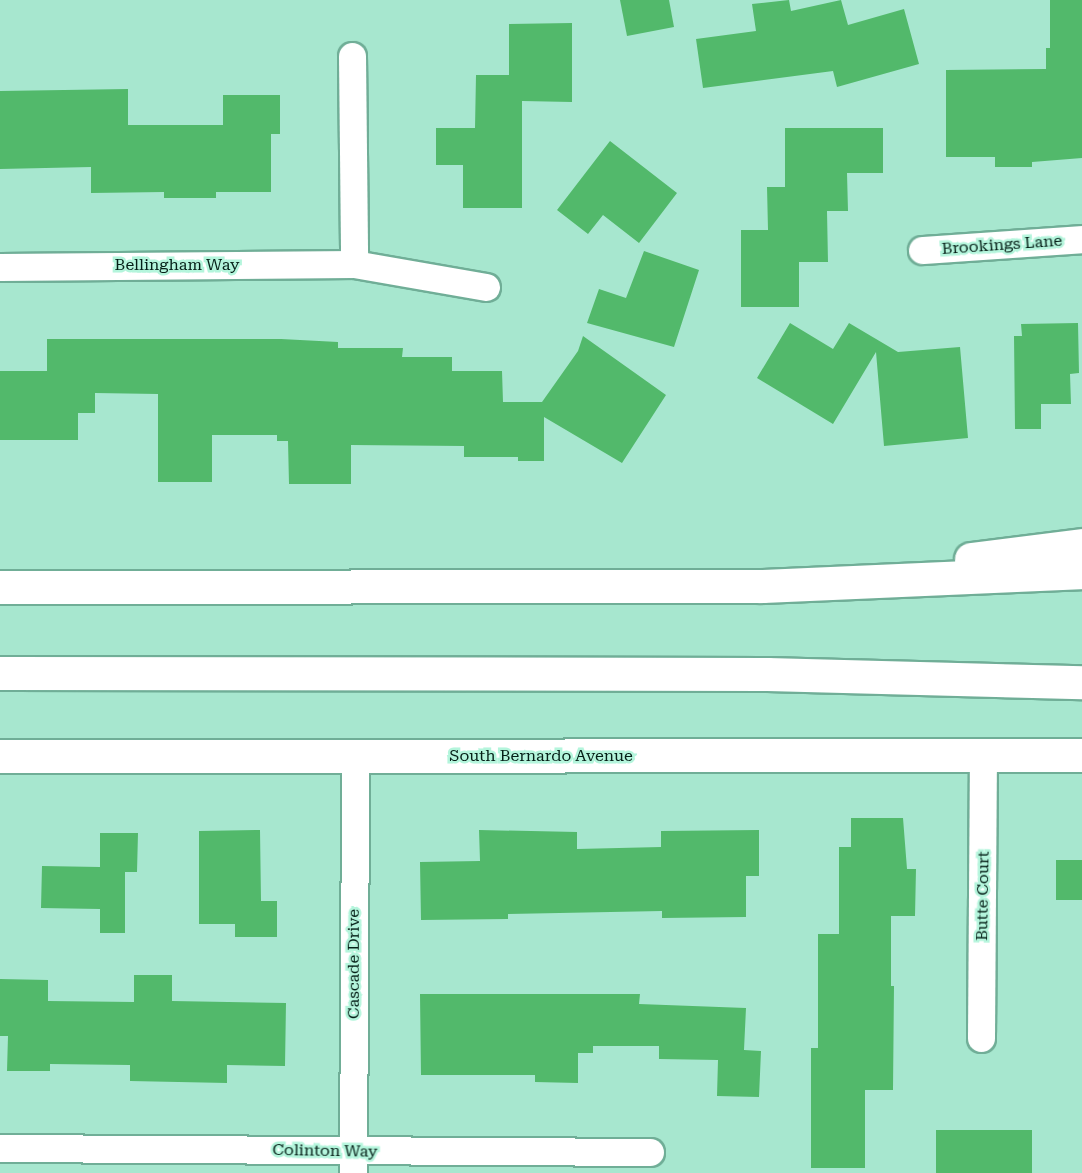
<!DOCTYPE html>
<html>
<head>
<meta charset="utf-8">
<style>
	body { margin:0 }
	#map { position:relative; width:1082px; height:1173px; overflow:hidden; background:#a7e7cf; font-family:"Roboto Serif",serif }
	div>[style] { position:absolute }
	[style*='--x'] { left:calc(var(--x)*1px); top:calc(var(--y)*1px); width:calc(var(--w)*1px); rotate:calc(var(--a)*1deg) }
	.building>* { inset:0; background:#52b96b; transform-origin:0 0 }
	.roads { filter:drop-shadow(2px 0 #70ae97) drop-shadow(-2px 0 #70ae97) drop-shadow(0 2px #70ae97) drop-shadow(0 -2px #70ae97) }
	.minor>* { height:27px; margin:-13.5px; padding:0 13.5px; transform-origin:13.5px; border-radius:13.5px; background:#fff }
	.tertiary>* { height:33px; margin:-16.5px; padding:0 16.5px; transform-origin:16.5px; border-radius:16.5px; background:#fff }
	.motorway>* { height:33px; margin:-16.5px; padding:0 16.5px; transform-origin:16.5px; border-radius:16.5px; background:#fff }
	span { translate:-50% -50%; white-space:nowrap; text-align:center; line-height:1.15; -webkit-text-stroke:5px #b4f5dc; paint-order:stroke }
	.street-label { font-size:16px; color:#051f17 }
</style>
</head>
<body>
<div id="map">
	<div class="building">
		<div style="clip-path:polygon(620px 0,669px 0,674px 27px,627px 36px)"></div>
		<div style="clip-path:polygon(789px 0,791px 11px,841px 0,848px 25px,904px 9px,919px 64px,837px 87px,833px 71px,703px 88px,696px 39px,756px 31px,752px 4px)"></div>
		<div style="clip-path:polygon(1050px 0,1082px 0,1082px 158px,1032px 162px,1032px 167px,995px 167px,995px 157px,946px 157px,946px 70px,1046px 69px,1046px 48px,1050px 48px)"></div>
		<div style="clip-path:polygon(572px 23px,572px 102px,522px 101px,522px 208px,463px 208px,463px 165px,436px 165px,436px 128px,475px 128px,476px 75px,509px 75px,509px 24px)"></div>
		<div style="clip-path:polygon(128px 89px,128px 125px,223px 125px,223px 95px,280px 95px,280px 134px,271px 134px,271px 192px,216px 192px,216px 198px,164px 198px,164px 192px,91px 193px,91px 167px,0 169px,0 91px)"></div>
		<div style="clip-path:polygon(785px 128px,883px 128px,883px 173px,847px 173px,848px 211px,827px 211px,828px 262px,799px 262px,799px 307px,741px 307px,741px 230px,768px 230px,767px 187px,785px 187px)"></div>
		<div style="clip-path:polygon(610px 141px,677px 193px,639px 243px,603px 215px,588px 234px,557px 210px)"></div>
		<div style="clip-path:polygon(644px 251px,699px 270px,674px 347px,587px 323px,599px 289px,626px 298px)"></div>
		<div style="clip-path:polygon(790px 323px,833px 349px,849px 323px,898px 352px,960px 347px,968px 438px,884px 446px,876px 352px,833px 424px,757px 378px)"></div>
		<div style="clip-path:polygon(1078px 323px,1079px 373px,1070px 374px,1071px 404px,1041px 404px,1041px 429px,1015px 429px,1014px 336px,1022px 336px,1021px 324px)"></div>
		<div style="clip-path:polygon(583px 336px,666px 395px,622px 463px,544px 417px,544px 461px,518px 461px,518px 457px,464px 457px,464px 446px,351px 445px,351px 484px,289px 484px,288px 441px,277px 441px,277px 435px,212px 435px,212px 482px,158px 482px,158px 394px,95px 393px,95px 413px,78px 413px,78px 440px,0 440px,0 371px,47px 371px,47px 339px,281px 339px,338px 342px,338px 348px,403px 348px,402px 357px,452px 357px,452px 371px,502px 371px,503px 402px,542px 402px,578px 351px)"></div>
		<div style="clip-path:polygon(851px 818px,903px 818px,907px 869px,916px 869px,915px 916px,891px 916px,891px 986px,894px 986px,893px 1090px,865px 1090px,865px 1168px,811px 1168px,811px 1048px,818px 1048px,818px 934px,839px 934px,839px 847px,851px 847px)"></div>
		<div style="clip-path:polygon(260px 830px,261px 901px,277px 901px,277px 937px,235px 937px,235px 924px,199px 924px,199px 831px)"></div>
		<div style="clip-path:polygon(479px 830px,577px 832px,577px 849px,661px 847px,661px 831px,759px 830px,759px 876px,746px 876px,746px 917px,662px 918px,662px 911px,508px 914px,508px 919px,421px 920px,420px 862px,480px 861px)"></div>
		<div style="clip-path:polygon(100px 833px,138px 833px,137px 872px,125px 872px,125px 933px,100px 933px,100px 909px,41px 908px,42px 866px,100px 867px)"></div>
		<div style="left:1056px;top:860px;width:26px;height:40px"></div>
		<div style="clip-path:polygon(134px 975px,172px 975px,172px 1001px,286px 1003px,285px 1066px,227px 1065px,227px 1083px,130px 1081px,130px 1065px,50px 1064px,50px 1071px,7px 1071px,8px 1036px,0 1036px,0 979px,48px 980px,48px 1001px,134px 1002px)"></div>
		<div style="clip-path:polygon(420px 994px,640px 994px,639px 1004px,746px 1008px,744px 1050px,761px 1051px,759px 1097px,717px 1096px,718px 1060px,659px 1059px,659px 1046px,593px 1046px,593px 1053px,578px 1053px,578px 1083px,535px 1082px,535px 1075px,421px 1075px)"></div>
		<div style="left:936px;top:1130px;width:96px;height:43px"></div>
	</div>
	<div class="roads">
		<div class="minor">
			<div style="--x:352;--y:56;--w:208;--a:89.4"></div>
			<div style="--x:922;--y:250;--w:160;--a:-3.9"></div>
			<div style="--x:0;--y:267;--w:354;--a:-0.5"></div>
			<div style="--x:354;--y:264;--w:134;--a:9.9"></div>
			<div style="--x:981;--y:1038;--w:283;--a:-89.6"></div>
			<div style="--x:0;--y:1148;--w:650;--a:0.35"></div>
			<div style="--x:353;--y:1173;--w:417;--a:-89.7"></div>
		</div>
		<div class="tertiary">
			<div style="--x:0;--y:756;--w:1082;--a:-0.05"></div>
		</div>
		<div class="motorway">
			<div style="--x:971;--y:559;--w:112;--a:-7.2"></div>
			<div style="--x:0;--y:587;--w:762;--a:-0.08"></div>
			<div style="--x:762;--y:586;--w:320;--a:-2.5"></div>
			<div style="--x:0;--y:673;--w:767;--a:0.07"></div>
			<div style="--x:767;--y:674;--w:315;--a:1.5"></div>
		</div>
	</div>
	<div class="street-label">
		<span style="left:1002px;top:245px;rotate:-4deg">Brookings Lane</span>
		<span style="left:177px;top:265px">Bellingham Way</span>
		<span style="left:541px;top:756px">South Bernardo Avenue</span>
		<span style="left:983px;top:896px;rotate:-89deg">Butte Court</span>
		<span style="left:354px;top:964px;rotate:-90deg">Cascade Drive</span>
		<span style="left:325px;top:1151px;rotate:1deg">Colinton Way</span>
	</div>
</div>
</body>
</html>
